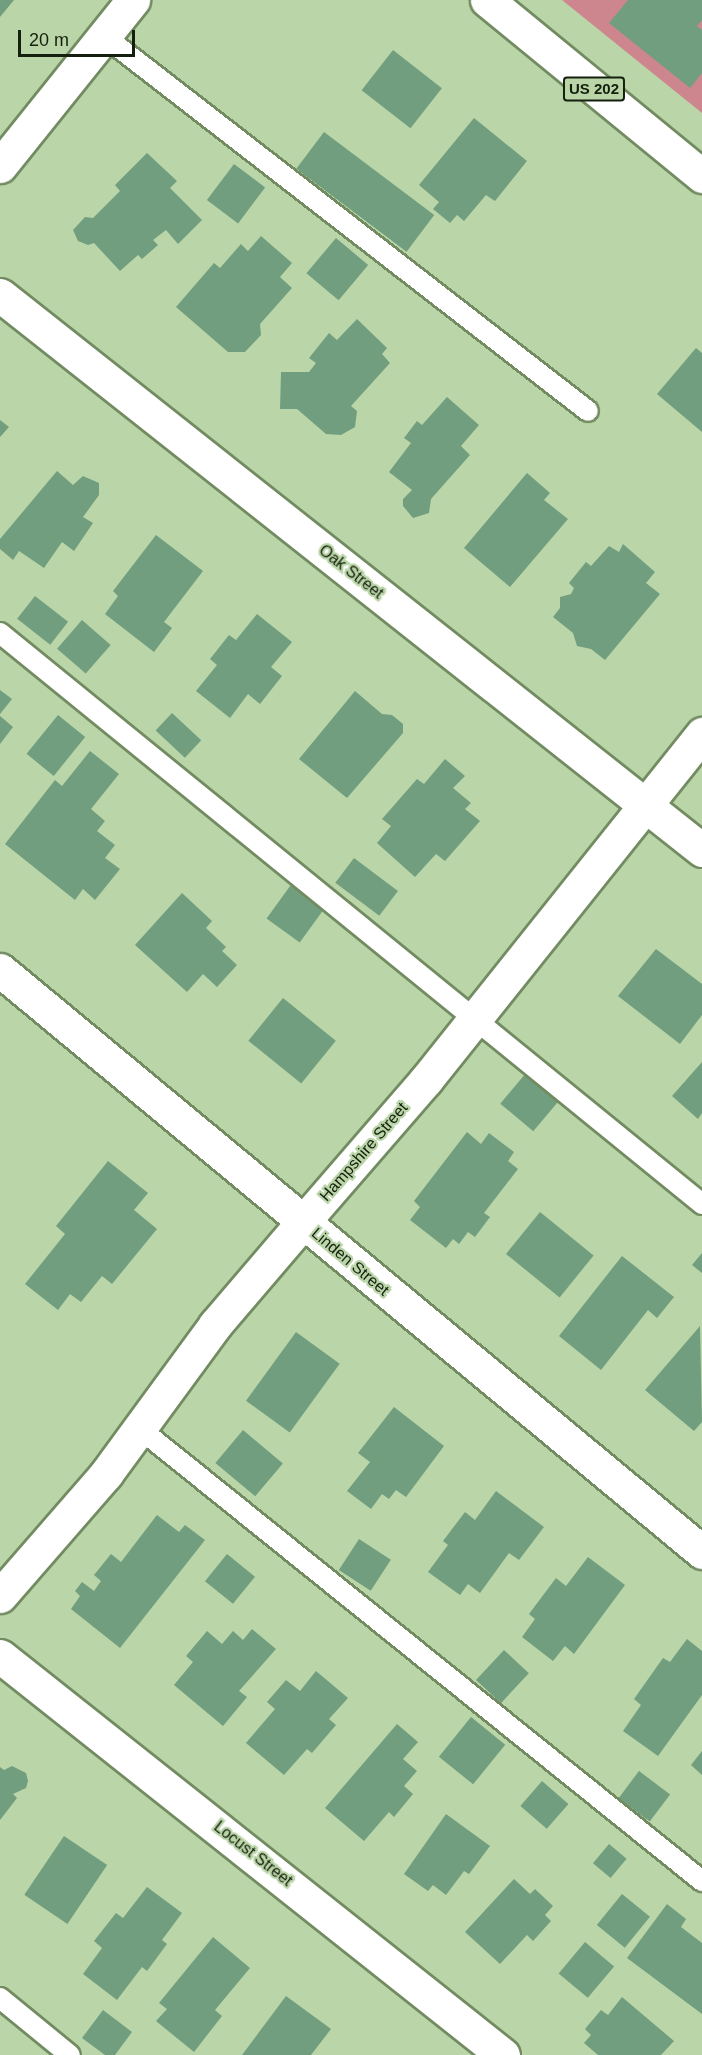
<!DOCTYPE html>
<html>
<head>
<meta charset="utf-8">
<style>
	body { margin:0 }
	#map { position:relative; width:702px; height:2055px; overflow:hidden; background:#bad5a8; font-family:Arial,sans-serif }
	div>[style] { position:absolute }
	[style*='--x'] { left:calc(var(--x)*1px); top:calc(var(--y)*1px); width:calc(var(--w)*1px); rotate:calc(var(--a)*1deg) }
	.green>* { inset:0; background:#cd868d }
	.building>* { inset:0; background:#719e7e; transform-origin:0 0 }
	.roads { filter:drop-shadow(2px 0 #728b61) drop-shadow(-2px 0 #728b61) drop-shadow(0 2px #728b61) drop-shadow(0 -2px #728b61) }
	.lane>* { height:20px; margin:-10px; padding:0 10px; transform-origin:10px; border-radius:10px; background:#fff }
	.street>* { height:33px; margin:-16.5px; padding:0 16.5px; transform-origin:16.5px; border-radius:16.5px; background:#fff }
	.secondary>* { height:33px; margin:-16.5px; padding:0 16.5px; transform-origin:16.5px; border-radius:16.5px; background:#fff }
	.primary>* { height:33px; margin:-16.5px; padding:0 16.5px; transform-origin:16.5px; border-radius:16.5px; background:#fff }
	span { translate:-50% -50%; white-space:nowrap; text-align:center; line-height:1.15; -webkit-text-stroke:4.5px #bad5a8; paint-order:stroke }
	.shield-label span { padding:2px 4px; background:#bad5a8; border:2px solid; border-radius:4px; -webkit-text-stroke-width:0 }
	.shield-label { font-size:15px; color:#151f0e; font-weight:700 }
	.street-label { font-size:16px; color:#151f0e }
	.scale { position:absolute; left:18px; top:30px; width:117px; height:27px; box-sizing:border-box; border:3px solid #151f0e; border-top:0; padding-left:8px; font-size:18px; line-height:21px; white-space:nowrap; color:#151f0e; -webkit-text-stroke:4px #bad5a8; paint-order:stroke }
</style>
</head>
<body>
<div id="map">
	<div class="green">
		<div style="clip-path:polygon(562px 0,702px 0,702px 113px)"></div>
	</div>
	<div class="building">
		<div style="clip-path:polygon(0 0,14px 0,0 17px)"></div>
		<div style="clip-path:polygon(628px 0,702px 0,702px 20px,697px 26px,702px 30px,702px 73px,690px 88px,609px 23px)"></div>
		<div style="left:393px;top:50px;width:62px;height:51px;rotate:38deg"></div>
		<div style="clip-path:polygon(474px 118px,527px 161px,495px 201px,486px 195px,464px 221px,457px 215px,450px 223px,433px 209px,439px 202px,419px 185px)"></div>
		<div style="left:324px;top:132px;width:138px;height:46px;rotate:37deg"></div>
		<div style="clip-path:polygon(147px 153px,177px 181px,170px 188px,202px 220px,178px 244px,166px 230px,153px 240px,158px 245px,142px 259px,138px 255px,120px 271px,94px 243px,88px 245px,78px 241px,73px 230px,85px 217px,93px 218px,120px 191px,115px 185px)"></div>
		<div style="left:234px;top:164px;width:39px;height:45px;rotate:37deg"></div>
		<div style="clip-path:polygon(261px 236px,292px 263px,280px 277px,292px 288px,260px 324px,261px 335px,245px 352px,228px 352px,176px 307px,214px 263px,220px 268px,241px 244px,248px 251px)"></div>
		<div style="left:336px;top:238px;width:42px;height:46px;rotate:40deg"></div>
		<div style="clip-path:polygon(357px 319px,387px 348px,382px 354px,390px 363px,351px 406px,357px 411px,355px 427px,341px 435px,326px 434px,297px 409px,280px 409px,281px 372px,309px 372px,316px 363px,309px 358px,329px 333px,337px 340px)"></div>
		<div style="clip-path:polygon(696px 348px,702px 353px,702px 432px,657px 394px)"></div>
		<div style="clip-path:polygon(447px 397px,479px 425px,461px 446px,470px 455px,431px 499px,429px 513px,413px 518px,403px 506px,403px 499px,412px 490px,389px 472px,411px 443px,404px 438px,417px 421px,422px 425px)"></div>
		<div style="clip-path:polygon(0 420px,9px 427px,0 437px)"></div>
		<div style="clip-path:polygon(57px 471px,73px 485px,83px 476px,99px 483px,99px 495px,83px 517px,93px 523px,74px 551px,62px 542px,44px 568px,19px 551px,13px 560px,0 549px,0 539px)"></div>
		<div style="clip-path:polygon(527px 473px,550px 493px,544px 500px,568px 519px,510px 587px,464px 548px)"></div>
		<div style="clip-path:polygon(156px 535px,203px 571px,164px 622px,172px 628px,154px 652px,105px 614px,118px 596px,113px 591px)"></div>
		<div style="clip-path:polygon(623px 544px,655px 572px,646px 583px,660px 594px,605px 660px,591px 649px,577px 646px,573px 633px,553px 617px,560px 608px,560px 597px,571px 594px,574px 588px,569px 583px,586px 562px,591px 566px,609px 546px,619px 552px)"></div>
		<div style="left:35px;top:596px;width:42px;height:29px;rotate:38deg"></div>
		<div style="clip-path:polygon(257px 614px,292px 642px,271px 667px,282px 676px,260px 704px,248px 694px,230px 718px,196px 691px,217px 665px,210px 659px,229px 635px,236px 640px)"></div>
		<div style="left:82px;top:620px;width:38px;height:38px;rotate:41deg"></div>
		<div style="clip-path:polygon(0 690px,12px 699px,0 714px)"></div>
		<div style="clip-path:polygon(355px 691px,382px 714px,392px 715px,403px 724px,403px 733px,347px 798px,299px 759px)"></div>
		<div style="left:172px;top:713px;width:40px;height:24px;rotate:43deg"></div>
		<div style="left:58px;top:715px;width:35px;height:50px;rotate:39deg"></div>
		<div style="clip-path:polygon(0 716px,13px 727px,0 744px)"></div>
		<div style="clip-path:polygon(90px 751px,119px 774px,91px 809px,105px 821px,97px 831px,115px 845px,105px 858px,120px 869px,95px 900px,83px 889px,75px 900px,5px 844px,55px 780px,62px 786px)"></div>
		<div style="clip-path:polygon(445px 759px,465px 776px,453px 788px,471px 803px,465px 809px,480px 821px,445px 861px,436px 854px,415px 877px,377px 843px,391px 826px,382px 819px,417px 779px,424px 784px)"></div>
		<div style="left:354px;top:858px;width:55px;height:31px;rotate:37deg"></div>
		<div style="left:293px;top:882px;width:41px;height:45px;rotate:36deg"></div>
		<div style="clip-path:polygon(182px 893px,212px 921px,206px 928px,226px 947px,222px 951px,237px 965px,217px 987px,203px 974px,187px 992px,135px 945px)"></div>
		<div style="clip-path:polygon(656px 949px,702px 984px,702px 1015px,680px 1044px,618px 996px)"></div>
		<div style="left:283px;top:998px;width:68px;height:55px;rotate:39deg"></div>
		<div style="clip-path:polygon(702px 1062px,702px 1113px,698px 1119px,672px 1096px)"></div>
		<div style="left:526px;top:1073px;width:43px;height:40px;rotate:40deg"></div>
		<div style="clip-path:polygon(467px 1132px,481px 1144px,489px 1133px,514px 1152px,508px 1161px,518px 1169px,484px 1213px,490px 1217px,475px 1237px,468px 1232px,459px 1244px,453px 1239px,446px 1248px,410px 1220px,420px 1207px,414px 1201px)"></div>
		<div style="clip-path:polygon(108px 1161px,148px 1193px,134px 1210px,157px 1229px,112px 1284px,102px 1276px,81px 1302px,70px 1294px,58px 1310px,25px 1284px,65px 1234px,56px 1226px)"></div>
		<div style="left:540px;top:1212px;width:69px;height:54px;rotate:39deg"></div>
		<div style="clip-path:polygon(702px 1253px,702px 1273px,692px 1265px)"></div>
		<div style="clip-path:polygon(622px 1256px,674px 1297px,657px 1318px,648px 1310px,601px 1370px,559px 1336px)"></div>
		<div style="clip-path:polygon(700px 1326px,702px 1422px,694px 1431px,645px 1390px)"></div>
		<div style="left:296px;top:1332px;width:54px;height:85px;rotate:36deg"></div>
		<div style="clip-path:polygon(394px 1407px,444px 1446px,406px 1497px,396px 1490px,389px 1499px,382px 1494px,371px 1509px,347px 1491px,370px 1462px,358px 1453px)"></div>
		<div style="left:243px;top:1430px;width:52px;height:43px;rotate:40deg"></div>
		<div style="clip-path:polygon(496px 1491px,544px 1527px,519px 1560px,509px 1553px,480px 1593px,468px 1584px,460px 1595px,428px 1572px,448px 1545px,443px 1541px,465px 1512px,475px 1520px)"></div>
		<div style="clip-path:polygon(157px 1515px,179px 1532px,185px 1525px,205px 1540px,120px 1648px,71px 1609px,80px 1596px,75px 1591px,82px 1582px,94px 1591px,101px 1581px,94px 1575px,111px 1554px,121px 1562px)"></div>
		<div style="left:359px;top:1539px;width:38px;height:37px;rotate:33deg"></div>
		<div style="left:227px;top:1554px;width:36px;height:35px;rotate:39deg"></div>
		<div style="clip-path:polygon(588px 1557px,625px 1585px,574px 1654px,565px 1646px,553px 1661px,522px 1637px,535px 1619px,529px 1614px,556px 1578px,566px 1586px)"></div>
		<div style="clip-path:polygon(252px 1629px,276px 1649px,239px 1691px,247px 1697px,223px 1726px,174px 1685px,193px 1662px,186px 1656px,207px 1631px,222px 1644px,233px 1631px,243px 1640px)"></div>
		<div style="clip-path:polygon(687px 1639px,702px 1651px,702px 1695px,658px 1756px,623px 1731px,641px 1705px,634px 1699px,663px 1658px,670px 1662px)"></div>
		<div style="left:504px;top:1650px;width:34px;height:41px;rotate:43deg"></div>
		<div style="clip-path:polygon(316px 1671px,348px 1698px,329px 1719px,336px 1725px,312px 1753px,307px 1749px,284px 1775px,246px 1743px,275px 1709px,267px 1702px,286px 1680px,300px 1691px)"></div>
		<div style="left:471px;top:1717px;width:44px;height:51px;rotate:39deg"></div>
		<div style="clip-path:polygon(397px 1724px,418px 1742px,403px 1759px,417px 1771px,404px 1786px,413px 1794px,394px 1817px,389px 1812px,364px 1841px,325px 1808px)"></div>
		<div style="clip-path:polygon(702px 1751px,702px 1775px,691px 1765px)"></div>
		<div style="clip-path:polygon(12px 1766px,26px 1773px,28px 1781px,26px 1788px,13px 1794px,17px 1798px,0 1820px,0 1767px,4px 1770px)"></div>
		<div style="left:639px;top:1771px;width:39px;height:34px;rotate:37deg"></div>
		<div style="left:542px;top:1781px;width:35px;height:33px;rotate:41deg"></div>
		<div style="clip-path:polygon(446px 1814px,490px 1846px,469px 1874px,464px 1871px,446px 1895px,433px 1885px,428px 1891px,404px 1874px)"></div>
		<div style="left:64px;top:1836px;width:52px;height:71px;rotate:34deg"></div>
		<div style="left:609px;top:1844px;width:23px;height:25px;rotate:40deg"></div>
		<div style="clip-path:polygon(514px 1879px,530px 1894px,535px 1889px,553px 1906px,545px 1915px,551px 1921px,533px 1941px,527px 1935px,500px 1964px,465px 1932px)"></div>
		<div style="clip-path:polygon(147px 1887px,182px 1913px,162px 1940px,167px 1944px,147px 1971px,142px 1967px,117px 2000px,83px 1974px,102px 1948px,94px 1941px,116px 1913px,123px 1918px)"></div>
		<div style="left:622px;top:1894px;width:36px;height:40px;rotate:39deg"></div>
		<div style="clip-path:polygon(667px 1904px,686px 1919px,681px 1927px,702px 1943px,702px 2014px,627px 1958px)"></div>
		<div style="clip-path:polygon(213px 1937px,250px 1968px,215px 2010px,222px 2016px,194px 2052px,156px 2021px,167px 2009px,159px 2003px)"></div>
		<div style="left:585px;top:1942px;width:38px;height:41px;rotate:40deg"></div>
		<div style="clip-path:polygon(286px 1996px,331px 2029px,311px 2055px,242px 2055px)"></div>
		<div style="clip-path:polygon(622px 1997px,674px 2041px,661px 2055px,598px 2055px,584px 2043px,591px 2035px,585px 2029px,601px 2010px,608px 2015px)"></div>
		<div style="clip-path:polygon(103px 2010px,132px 2032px,115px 2055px,105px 2055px,82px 2038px)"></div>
	</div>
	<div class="roads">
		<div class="lane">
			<div style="--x:104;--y:36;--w:612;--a:37.77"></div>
			<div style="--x:0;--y:633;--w:905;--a:39.12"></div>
			<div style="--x:139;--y:1428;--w:723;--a:38.82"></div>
			<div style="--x:0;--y:1998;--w:90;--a:39.2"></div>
		</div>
		<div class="street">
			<div style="--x:0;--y:295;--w:895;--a:38.33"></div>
			<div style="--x:0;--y:1596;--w:162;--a:-49"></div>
			<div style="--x:106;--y:1474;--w:185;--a:-53.8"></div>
			<div style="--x:215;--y:1325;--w:135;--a:-49.5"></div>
			<div style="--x:0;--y:1656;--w:642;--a:38.42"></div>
		</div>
		<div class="secondary">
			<div style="--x:0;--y:166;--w:213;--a:-51.3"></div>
			<div style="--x:303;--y:1222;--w:188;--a:-49.1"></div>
			<div style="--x:426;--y:1080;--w:443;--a:-51.4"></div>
		</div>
		<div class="primary">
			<div style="--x:487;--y:0;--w:278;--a:39.3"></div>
			<div style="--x:0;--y:970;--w:912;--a:39.66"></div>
		</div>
	</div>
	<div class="shield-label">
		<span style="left:594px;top:89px">US 202</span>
	</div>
	<div class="street-label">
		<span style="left:351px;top:572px;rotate:38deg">Oak Street</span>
		<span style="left:364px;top:1152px;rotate:-49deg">Hampshire Street</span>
		<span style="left:350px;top:1262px;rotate:40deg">Linden Street</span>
		<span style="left:253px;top:1854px;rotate:38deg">Locust Street</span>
	</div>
	<div class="scale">20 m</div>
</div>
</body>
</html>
